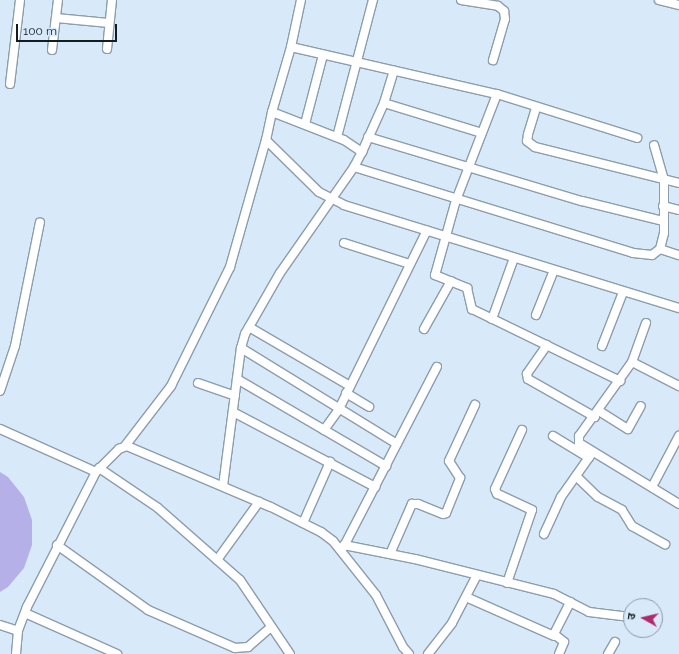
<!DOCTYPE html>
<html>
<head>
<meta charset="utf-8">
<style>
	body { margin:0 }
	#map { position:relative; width:679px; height:654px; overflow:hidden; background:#d8eafa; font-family:Raleway,"Noto Sans Devanagari",sans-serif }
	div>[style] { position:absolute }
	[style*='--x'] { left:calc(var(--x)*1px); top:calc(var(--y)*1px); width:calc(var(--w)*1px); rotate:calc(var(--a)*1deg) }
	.green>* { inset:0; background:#b5b0e7 }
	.roads { filter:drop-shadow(1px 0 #8c9dac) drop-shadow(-1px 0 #8c9dac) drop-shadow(0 1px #8c9dac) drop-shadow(0 -1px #8c9dac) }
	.minor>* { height:8px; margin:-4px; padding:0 4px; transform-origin:4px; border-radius:4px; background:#fff }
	span { translate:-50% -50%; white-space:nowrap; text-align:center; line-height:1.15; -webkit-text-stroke:4px #d8eafa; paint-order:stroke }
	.north { position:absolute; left:623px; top:598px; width:40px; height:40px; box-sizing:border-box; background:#d8eafa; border:1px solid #8a98a3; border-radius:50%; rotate:278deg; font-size:11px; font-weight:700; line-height:16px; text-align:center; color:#151c21 }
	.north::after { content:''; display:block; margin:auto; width:14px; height:18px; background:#b0296c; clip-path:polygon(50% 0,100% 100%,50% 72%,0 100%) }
	.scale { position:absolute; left:16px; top:24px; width:101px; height:18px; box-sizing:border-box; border:2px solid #151c21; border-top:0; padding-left:5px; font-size:12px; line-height:14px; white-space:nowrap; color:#151c21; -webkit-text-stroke:3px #d8eafa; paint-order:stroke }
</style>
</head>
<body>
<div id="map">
	<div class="green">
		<div style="clip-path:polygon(0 472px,8px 477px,24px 497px,32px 520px,32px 545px,24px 568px,8px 587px,0 592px)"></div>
	</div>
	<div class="roads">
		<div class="minor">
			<div style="--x:301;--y:0;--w:48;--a:102"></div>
			<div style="--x:291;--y:47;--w:68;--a:106.3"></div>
			<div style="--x:272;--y:112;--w:29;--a:102"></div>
			<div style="--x:266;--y:140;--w:74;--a:44.5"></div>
			<div style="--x:319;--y:192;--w:28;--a:27"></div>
			<div style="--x:344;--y:205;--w:350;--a:17.1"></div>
			<div style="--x:461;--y:0;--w:37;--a:9"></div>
			<div style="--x:498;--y:6;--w:8;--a:40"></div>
			<div style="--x:504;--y:11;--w:8;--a:83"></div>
			<div style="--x:505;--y:19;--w:43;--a:106.3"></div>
			<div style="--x:659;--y:0;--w:21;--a:14"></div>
			<div style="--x:56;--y:18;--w:53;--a:5.4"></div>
			<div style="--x:291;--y:47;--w:211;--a:12.9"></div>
			<div style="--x:497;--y:94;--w:147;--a:17.4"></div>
			<div style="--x:107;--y:49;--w:49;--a:-84.2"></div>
			<div style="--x:52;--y:50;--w:50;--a:-83.2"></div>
			<div style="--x:10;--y:84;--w:85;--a:-83.2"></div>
			<div style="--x:497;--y:94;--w:114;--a:111.1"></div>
			<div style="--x:456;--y:200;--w:78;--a:105.6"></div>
			<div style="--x:435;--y:275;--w:35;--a:22"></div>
			<div style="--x:467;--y:288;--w:22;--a:77"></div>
			<div style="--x:472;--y:309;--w:165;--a:25.9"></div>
			<div style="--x:384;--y:103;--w:102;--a:17"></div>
			<div style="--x:536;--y:108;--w:28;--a:107"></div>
			<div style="--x:528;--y:135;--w:6;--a:99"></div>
			<div style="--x:527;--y:141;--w:10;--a:37"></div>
			<div style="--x:535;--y:147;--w:148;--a:14"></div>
			<div style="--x:272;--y:112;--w:77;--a:21.3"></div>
			<div style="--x:344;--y:140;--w:22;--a:34"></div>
			<div style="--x:362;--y:152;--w:54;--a:-65.8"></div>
			<div style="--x:384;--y:103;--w:34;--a:-73"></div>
			<div style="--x:305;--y:124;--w:71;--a:-75.4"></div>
			<div style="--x:337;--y:137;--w:142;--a:-75.3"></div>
			<div style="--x:368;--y:137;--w:223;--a:16.7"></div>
			<div style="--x:582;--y:201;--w:83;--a:13.9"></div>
			<div style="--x:354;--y:167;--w:292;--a:17.1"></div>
			<div style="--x:633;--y:253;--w:19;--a:6"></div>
			<div style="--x:652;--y:255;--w:10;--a:-37"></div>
			<div style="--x:660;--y:249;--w:16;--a:-76"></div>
			<div style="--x:664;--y:233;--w:53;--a:-90"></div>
			<div style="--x:664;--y:180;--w:36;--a:-106"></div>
			<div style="--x:663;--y:206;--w:16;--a:14"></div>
			<div style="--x:344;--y:243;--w:69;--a:17.7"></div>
			<div style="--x:660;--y:249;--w:20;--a:18"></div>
			<div style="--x:536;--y:315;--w:48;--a:-68.2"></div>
			<div style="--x:492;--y:319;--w:65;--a:-70.2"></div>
			<div style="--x:646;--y:323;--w:41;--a:109.7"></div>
			<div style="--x:632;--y:362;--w:91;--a:125.6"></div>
			<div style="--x:579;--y:436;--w:7;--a:90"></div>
			<div style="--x:579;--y:443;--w:117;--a:31.4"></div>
			<div style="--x:249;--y:327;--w:117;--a:30.3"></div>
			<div style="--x:424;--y:329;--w:55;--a:-60.6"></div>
			<div style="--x:547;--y:345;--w:35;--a:125"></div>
			<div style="--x:527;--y:374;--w:5;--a:79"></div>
			<div style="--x:528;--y:379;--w:77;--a:29.6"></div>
			<div style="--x:602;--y:346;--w:58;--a:-68.7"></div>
			<div style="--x:241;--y:348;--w:183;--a:31.6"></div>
			<div style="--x:632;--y:362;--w:53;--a:27.1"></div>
			<div style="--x:237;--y:379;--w:173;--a:30.3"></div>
			<div style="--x:198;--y:383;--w:39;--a:19"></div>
			<div style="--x:0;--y:391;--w:47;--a:-71.6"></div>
			<div style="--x:15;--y:346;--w:126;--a:-78.6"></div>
			<div style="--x:346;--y:393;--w:27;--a:31"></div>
			<div style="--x:599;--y:411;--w:34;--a:32"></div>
			<div style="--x:628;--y:429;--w:26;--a:-61"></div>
			<div style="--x:233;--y:412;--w:161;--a:27.8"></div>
			<div style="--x:0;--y:429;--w:105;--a:24.1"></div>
			<div style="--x:96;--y:472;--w:152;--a:117.1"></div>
			<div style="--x:27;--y:607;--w:26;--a:111"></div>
			<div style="--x:18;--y:631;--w:23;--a:95"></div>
			<div style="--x:324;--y:430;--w:26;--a:-54"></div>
			<div style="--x:339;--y:409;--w:199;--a:-63.8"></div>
			<div style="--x:553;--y:436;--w:42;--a:31.4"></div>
			<div style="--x:125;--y:446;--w:76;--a:-52.5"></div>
			<div style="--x:171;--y:386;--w:133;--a:-63.6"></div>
			<div style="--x:230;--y:267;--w:132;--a:-74.2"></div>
			<div style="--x:99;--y:468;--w:71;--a:34.1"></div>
			<div style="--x:158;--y:508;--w:109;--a:41.3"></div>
			<div style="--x:240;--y:580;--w:89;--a:56"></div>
			<div style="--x:96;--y:472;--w:33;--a:-45"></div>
			<div style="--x:119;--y:449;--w:9;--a:-21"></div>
			<div style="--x:127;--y:446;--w:156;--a:23"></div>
			<div style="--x:271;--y:507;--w:56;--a:26.6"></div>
			<div style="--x:321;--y:532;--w:15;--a:37"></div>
			<div style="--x:333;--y:541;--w:69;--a:51.5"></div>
			<div style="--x:376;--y:595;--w:59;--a:62.6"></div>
			<div style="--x:403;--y:647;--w:9;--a:49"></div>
			<div style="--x:576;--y:476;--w:30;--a:44"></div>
			<div style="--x:598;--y:497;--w:27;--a:28"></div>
			<div style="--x:622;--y:510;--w:19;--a:58"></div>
			<div style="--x:632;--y:526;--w:38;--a:29"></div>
			<div style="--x:223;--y:486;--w:139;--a:-82.6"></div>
			<div style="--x:241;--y:348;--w:15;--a:-74"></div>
			<div style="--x:245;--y:334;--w:70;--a:-60.2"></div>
			<div style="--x:280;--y:273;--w:129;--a:-55.1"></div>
			<div style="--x:354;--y:167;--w:17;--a:-62"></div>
			<div style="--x:652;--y:487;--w:58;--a:-62.1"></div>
			<div style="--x:303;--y:523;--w:67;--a:-66.1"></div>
			<div style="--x:544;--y:534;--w:41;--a:-65.3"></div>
			<div style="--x:561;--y:497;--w:54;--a:-54.8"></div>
			<div style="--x:57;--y:545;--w:112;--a:35.5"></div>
			<div style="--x:148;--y:610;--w:95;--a:23.6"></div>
			<div style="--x:235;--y:648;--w:13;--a:-4"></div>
			<div style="--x:248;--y:647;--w:30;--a:-41"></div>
			<div style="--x:344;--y:545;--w:72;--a:11.2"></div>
			<div style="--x:415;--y:559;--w:143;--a:14.1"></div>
			<div style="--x:554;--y:594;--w:39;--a:27"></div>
			<div style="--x:589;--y:612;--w:35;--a:7"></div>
			<div style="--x:343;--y:548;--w:204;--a:-62.6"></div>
			<div style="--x:390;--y:554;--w:55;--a:-66.3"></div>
			<div style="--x:412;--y:504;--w:6;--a:0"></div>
			<div style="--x:418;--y:504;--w:27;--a:22"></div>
			<div style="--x:443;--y:514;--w:3;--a:-18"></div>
			<div style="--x:446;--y:513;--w:38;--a:-68"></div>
			<div style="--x:460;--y:478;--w:20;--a:-123"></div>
			<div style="--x:449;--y:461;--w:62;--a:-65.1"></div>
			<div style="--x:217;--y:560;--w:72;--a:-54.1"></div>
			<div style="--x:507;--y:583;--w:77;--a:-71.1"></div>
			<div style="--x:532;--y:510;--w:38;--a:-155"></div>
			<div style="--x:497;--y:494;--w:5;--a:-112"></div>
			<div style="--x:495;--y:489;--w:65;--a:-65.4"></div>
			<div style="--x:466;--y:597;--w:96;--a:23.9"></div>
			<div style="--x:25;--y:613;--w:101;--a:24"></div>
			<div style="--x:0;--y:625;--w:19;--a:18"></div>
			<div style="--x:428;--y:654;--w:39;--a:-52"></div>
			<div style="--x:452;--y:623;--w:54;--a:-62.5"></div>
			<div style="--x:559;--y:654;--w:13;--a:-67"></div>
			<div style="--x:564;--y:642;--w:13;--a:-141"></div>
			<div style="--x:554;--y:634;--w:36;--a:-63"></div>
			<div style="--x:608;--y:654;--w:14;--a:-60"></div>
		</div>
	</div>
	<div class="north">उ</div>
	<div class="scale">100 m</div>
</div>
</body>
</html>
